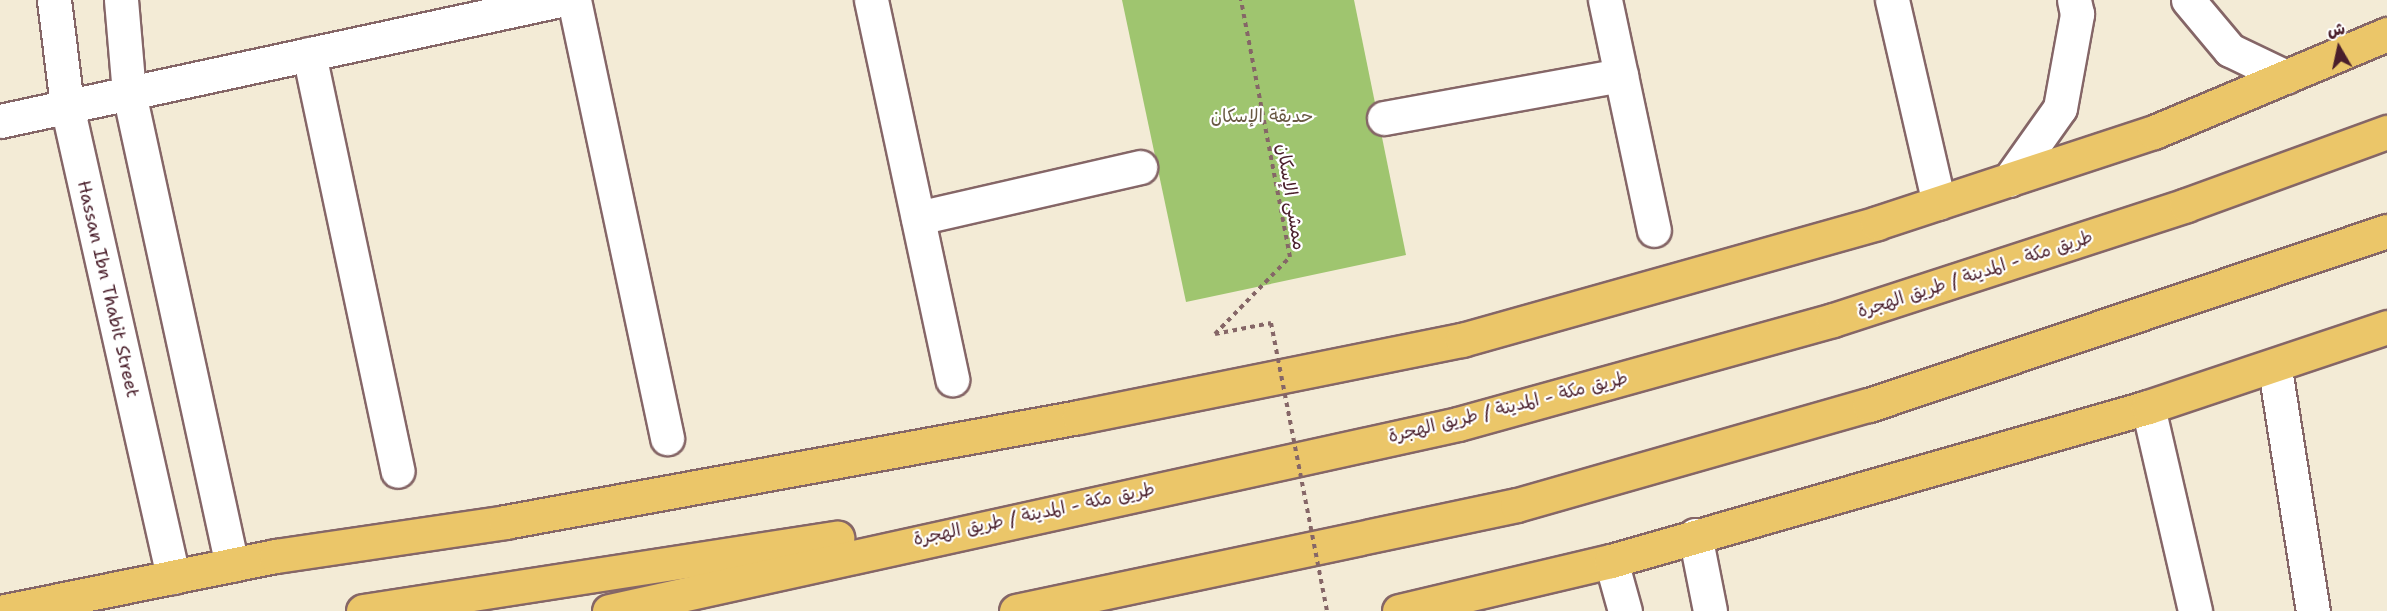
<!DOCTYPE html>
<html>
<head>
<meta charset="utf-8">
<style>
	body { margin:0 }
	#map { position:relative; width:2387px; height:611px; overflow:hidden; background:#f3ebd6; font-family:"Shantell Sans","Playpen Sans Arabic",sans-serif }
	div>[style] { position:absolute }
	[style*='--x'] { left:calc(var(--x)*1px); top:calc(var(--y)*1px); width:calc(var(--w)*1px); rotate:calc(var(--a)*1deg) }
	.green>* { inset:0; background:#9fc56f }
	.path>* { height:4px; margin-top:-2px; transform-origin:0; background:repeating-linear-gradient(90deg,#856667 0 4.5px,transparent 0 9px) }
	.roads { filter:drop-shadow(2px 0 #856667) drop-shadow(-2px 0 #856667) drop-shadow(0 2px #856667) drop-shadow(0 -2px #856667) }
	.minor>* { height:33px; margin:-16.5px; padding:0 16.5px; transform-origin:16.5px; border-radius:16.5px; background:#fff }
	.major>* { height:33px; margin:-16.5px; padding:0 16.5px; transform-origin:16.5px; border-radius:16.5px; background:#ebc669 }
	.highway>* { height:33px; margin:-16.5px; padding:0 16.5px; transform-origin:16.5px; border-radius:16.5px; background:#ebc669 }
	.path-bridge>* { height:4px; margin-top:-2px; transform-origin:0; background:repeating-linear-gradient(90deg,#856667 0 4.5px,transparent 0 9px) }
	span { translate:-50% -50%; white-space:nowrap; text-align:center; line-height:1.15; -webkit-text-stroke:4.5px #fff; paint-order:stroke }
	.park-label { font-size:18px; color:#685943 }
	.street-label { font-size:18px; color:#4a1f2b }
	.north { position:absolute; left:2309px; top:18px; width:60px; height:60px; -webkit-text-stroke:4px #fff; paint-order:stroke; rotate:351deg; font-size:16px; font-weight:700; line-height:24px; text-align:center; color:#4a1f2b }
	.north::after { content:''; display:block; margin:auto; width:21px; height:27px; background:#4a1f2b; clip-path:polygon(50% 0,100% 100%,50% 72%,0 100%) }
</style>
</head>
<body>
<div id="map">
	<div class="green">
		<div style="clip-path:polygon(1122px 0,1354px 0,1406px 255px,1186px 302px)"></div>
	</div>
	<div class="path">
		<div style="--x:1215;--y:334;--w:107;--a:-45.8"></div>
		<div style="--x:1290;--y:257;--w:262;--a:-100.8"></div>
		<div style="--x:1215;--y:334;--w:57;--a:-11.1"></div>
	</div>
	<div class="roads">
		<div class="minor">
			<div style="--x:54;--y:0;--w:107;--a:83"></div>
			<div style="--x:67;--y:106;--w:483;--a:77.3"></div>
			<div style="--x:121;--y:0;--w:93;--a:85.1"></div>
			<div style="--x:129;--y:93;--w:483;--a:77.7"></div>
			<div style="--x:574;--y:0;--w:448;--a:78"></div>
			<div style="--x:871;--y:0;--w:388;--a:77.9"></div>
			<div style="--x:1605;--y:0;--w:235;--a:78"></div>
			<div style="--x:1892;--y:0;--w:208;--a:77"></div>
			<div style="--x:2188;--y:0;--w:65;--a:50"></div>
			<div style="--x:2230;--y:50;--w:62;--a:25.7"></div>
			<div style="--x:309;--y:54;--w:426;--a:78"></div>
			<div style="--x:1384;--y:118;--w:241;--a:-10.3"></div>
			<div style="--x:0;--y:121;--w:573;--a:-12.19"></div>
			<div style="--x:2009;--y:180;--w:88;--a:-54.7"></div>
			<div style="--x:2060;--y:108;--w:96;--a:-79.7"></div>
			<div style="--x:2077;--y:14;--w:14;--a:-102"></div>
			<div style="--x:918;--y:218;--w:228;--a:-12.9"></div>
			<div style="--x:2275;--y:369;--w:245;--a:81.1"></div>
			<div style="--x:2148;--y:407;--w:209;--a:77"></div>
			<div style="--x:1695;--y:535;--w:77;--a:78.8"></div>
			<div style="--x:1611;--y:561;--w:52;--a:74.4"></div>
		</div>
		<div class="major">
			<div style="--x:5;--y:611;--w:277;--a:-11.5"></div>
			<div style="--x:276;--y:556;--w:232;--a:-8.4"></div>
			<div style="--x:505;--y:522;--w:584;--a:-10.37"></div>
			<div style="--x:1079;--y:417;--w:391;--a:-11.4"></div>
			<div style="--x:1462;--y:340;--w:431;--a:-15.7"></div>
			<div style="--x:1877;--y:223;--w:292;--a:-18.2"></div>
			<div style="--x:2154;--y:132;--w:253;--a:-22.8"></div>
			<div style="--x:1399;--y:611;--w:218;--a:-13.3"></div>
			<div style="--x:1611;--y:561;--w:559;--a:-16"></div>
			<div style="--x:2148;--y:407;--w:252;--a:-18.5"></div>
		</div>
		<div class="highway">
			<div style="--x:363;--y:611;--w:480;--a:-8.8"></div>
			<div style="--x:609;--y:611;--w:869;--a:-12.42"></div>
			<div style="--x:1458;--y:424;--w:389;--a:-15.5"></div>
			<div style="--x:1833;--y:320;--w:371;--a:-18"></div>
			<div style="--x:2186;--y:205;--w:214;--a:-20"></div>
			<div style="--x:1016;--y:611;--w:512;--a:-11.95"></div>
			<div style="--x:1517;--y:505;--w:366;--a:-15.9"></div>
			<div style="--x:1869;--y:405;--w:546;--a:-18.57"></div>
		</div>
	</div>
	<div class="path-bridge">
		<div style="--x:1271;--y:323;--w:293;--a:79"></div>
	</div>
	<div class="park-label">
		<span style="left:1262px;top:116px">حديقة الإسكان</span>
	</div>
	<div class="street-label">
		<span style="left:1291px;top:197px;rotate:81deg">ممشى الإسكان</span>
		<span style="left:1975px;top:274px;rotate:-18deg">طريق مكة - المدينة / طريق الهجرة</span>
		<span style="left:108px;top:289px;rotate:77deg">Hassan Ibn Thabit Street</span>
		<span style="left:1508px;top:407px;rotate:-14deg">طريق مكة - المدينة / طريق الهجرة</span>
		<span style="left:1034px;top:514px;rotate:-12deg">طريق مكة - المدينة / طريق الهجرة</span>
	</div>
	<div class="north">ش</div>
</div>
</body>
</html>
